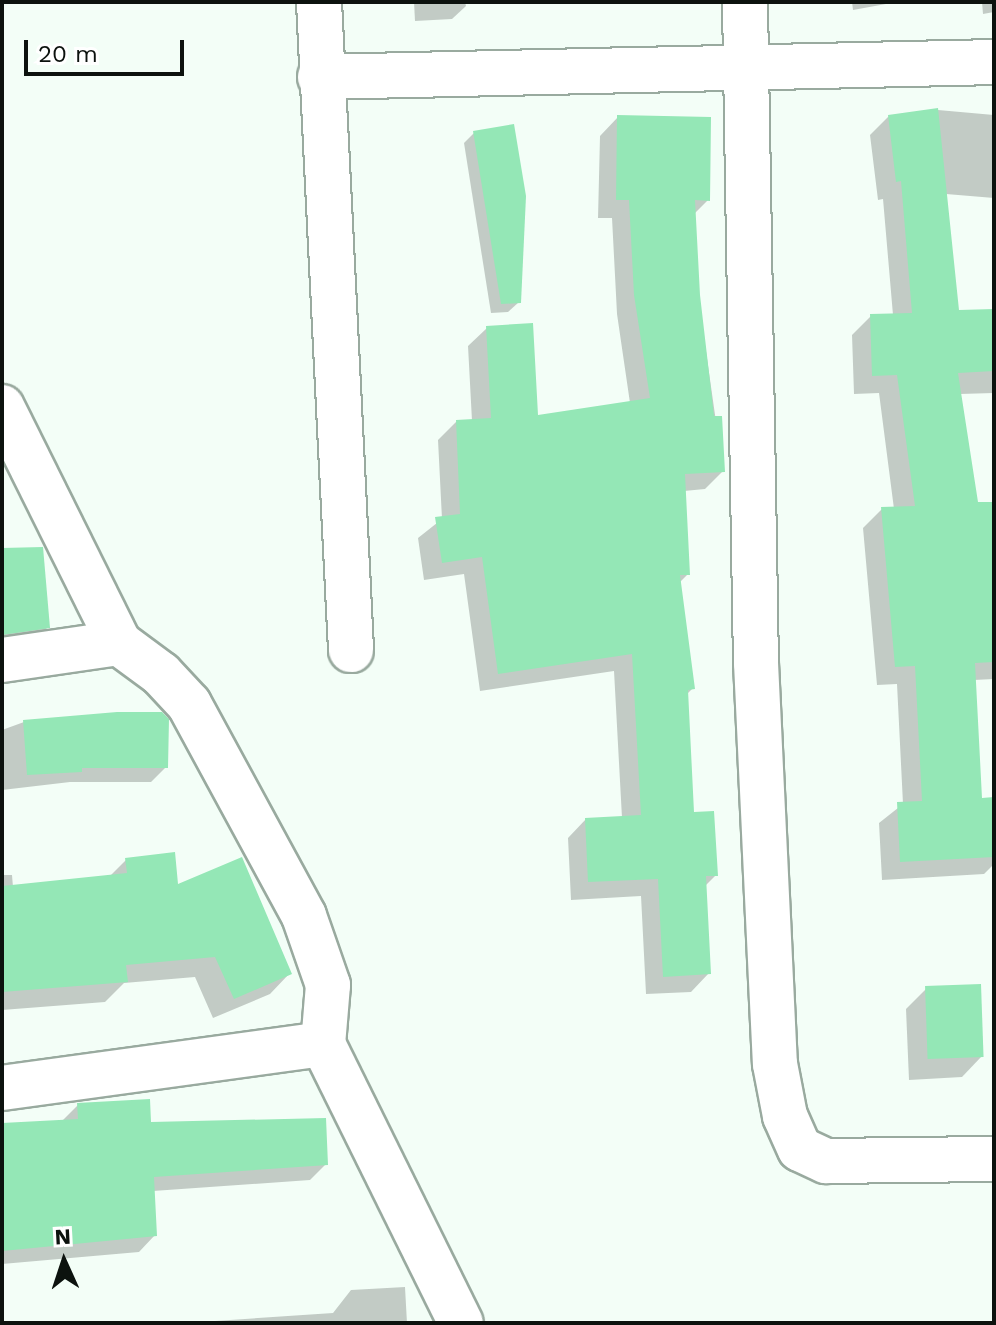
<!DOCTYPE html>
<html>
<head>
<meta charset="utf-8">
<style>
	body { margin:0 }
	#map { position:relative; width:996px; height:1325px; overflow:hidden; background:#f3fef7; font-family:"Work Sans",sans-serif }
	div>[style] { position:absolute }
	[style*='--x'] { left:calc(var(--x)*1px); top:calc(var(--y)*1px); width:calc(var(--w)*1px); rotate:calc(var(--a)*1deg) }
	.shadow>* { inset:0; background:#0003 }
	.building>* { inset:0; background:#94e7b6; transform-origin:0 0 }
	.roads { filter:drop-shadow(2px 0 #99aa9f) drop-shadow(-2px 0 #99aa9f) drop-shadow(0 2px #99aa9f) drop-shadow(0 -2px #99aa9f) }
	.minor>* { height:44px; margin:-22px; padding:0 22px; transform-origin:22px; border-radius:22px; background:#fff }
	span { translate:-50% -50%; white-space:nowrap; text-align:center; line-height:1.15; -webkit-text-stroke:6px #fff; paint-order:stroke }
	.frame { position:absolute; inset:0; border:4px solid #0c120e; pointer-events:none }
	.north { position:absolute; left:24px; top:1221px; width:80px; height:80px; -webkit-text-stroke:6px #fff; paint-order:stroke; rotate:357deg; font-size:22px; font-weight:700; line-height:32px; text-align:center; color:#0c120e }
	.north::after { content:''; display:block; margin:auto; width:28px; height:36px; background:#0c120e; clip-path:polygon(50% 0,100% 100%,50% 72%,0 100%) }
	.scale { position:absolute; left:24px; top:40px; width:160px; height:36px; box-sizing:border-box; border:4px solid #0c120e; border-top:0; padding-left:10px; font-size:24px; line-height:28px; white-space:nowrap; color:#0c120e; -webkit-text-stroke:6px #fff; paint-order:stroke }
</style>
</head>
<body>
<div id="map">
	<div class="shadow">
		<div style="clip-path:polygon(414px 2px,465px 2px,466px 6px,452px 19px,415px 21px)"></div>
		<div style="clip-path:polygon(852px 2px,897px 2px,853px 10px)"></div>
		<div style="clip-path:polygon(982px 2px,994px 2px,994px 12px,983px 14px)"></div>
		<div style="clip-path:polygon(938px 110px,994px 115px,994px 198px,946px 194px,957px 312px,994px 311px,994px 393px,960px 394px,977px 504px,994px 504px,994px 679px,974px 680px,980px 800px,994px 799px,994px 864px,984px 874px,882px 880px,879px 823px,903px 804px,897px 684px,877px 685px,863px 528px,882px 509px,894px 509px,879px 393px,854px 394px,852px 335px,871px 316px,893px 315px,883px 199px,878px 200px,870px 135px,889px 116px)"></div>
		<div style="clip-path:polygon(618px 117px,708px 200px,694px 214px,698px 295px,723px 471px,705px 489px,684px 491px,688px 574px,679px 583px,693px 688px,686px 695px,692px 814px,716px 875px,705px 886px,709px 973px,691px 992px,646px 994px,641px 896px,571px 900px,568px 838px,586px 819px,622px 818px,614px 671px,480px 691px,464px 574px,424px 580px,418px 538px,442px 519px,438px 440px,456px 422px,472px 421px,468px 346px,487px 328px,536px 417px,630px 403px,617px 314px,612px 218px,598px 218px,600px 136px)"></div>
		<div style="clip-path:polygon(474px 133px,519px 302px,508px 312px,491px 313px,464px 143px)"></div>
		<div style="clip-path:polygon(2px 551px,48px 627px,28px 647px,2px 650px)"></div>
		<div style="clip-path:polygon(24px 722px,166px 767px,151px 782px,70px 782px,2px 790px,2px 730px)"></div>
		<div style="clip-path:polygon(126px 860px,176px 887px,290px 973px,270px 994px,213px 1018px,195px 977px,124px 983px,105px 1002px,2px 1010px,2px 875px,12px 875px,13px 887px,109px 877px)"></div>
		<div style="clip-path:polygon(926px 989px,982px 1056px,962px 1077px,909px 1080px,906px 1009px)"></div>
		<div style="clip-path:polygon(78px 1105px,149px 1124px,326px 1164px,310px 1180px,153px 1191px,155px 1235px,139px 1252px,2px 1264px,2px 1125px,61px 1122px)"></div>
		<div style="clip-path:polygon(405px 1287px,407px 1323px,185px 1323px,333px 1313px,351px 1290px)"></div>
	</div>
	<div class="building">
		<div style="clip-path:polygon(938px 108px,959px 310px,994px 309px,994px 371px,958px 373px,978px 502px,994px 502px,994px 662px,975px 663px,982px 798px,994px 797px,994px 857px,900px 862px,897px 802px,922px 801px,915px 666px,895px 667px,881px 507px,915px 506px,897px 375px,872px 376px,870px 314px,912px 313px,901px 181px,896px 182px,888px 115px)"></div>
		<div style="clip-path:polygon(617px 115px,711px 117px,710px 201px,695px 200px,700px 295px,714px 416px,722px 416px,725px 472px,685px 474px,690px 575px,680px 575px,695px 689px,688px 690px,694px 812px,714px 811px,718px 876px,706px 876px,711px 974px,663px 977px,658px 879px,588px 882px,585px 818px,641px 815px,632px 654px,498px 674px,482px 557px,442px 563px,435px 517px,460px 514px,456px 420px,491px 418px,486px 326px,533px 323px,538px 415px,650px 398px,634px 295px,629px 200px,616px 200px)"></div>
		<div style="clip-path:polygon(514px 124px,526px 196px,521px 303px,501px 304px,473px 131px)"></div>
		<div style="clip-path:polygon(43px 547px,50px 628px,2px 635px,2px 548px)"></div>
		<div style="clip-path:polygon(117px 712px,162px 712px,169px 719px,168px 768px,82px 768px,82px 772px,27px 775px,23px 720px)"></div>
		<div style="clip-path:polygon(175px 852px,178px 884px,242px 857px,292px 974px,234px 999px,215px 957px,126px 965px,128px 982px,2px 992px,2px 886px,127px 873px,125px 858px)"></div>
		<div style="left:981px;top:984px;width:73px;height:56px;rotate:88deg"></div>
		<div style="clip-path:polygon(150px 1099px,151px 1122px,326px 1118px,328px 1165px,154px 1177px,157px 1236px,2px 1251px,2px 1123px,78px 1119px,77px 1103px)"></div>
	</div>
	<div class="roads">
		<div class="minor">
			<div style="--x:319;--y:2;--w:649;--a:87.17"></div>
			<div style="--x:745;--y:2;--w:661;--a:89.05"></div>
			<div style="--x:756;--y:663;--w:401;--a:87.3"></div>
			<div style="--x:775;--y:1064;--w:53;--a:79.1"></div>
			<div style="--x:785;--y:1116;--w:36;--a:66"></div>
			<div style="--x:800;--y:1149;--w:29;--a:25"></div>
			<div style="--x:826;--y:1161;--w:168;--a:-0.7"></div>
			<div style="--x:320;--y:77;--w:674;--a:-1.27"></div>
			<div style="--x:2;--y:407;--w:263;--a:63.6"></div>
			<div style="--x:119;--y:643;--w:52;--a:36.4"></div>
			<div style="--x:161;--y:674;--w:41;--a:47"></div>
			<div style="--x:189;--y:704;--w:241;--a:61.5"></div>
			<div style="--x:304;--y:916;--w:73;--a:70.8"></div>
			<div style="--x:328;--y:985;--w:59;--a:94.8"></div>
			<div style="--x:323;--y:1044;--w:311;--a:63.7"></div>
			<div style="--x:2;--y:660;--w:118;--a:-8.3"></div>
			<div style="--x:2;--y:1088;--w:324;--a:-7.8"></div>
		</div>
	</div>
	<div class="frame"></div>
	<div class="north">N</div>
	<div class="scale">20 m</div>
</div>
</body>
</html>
